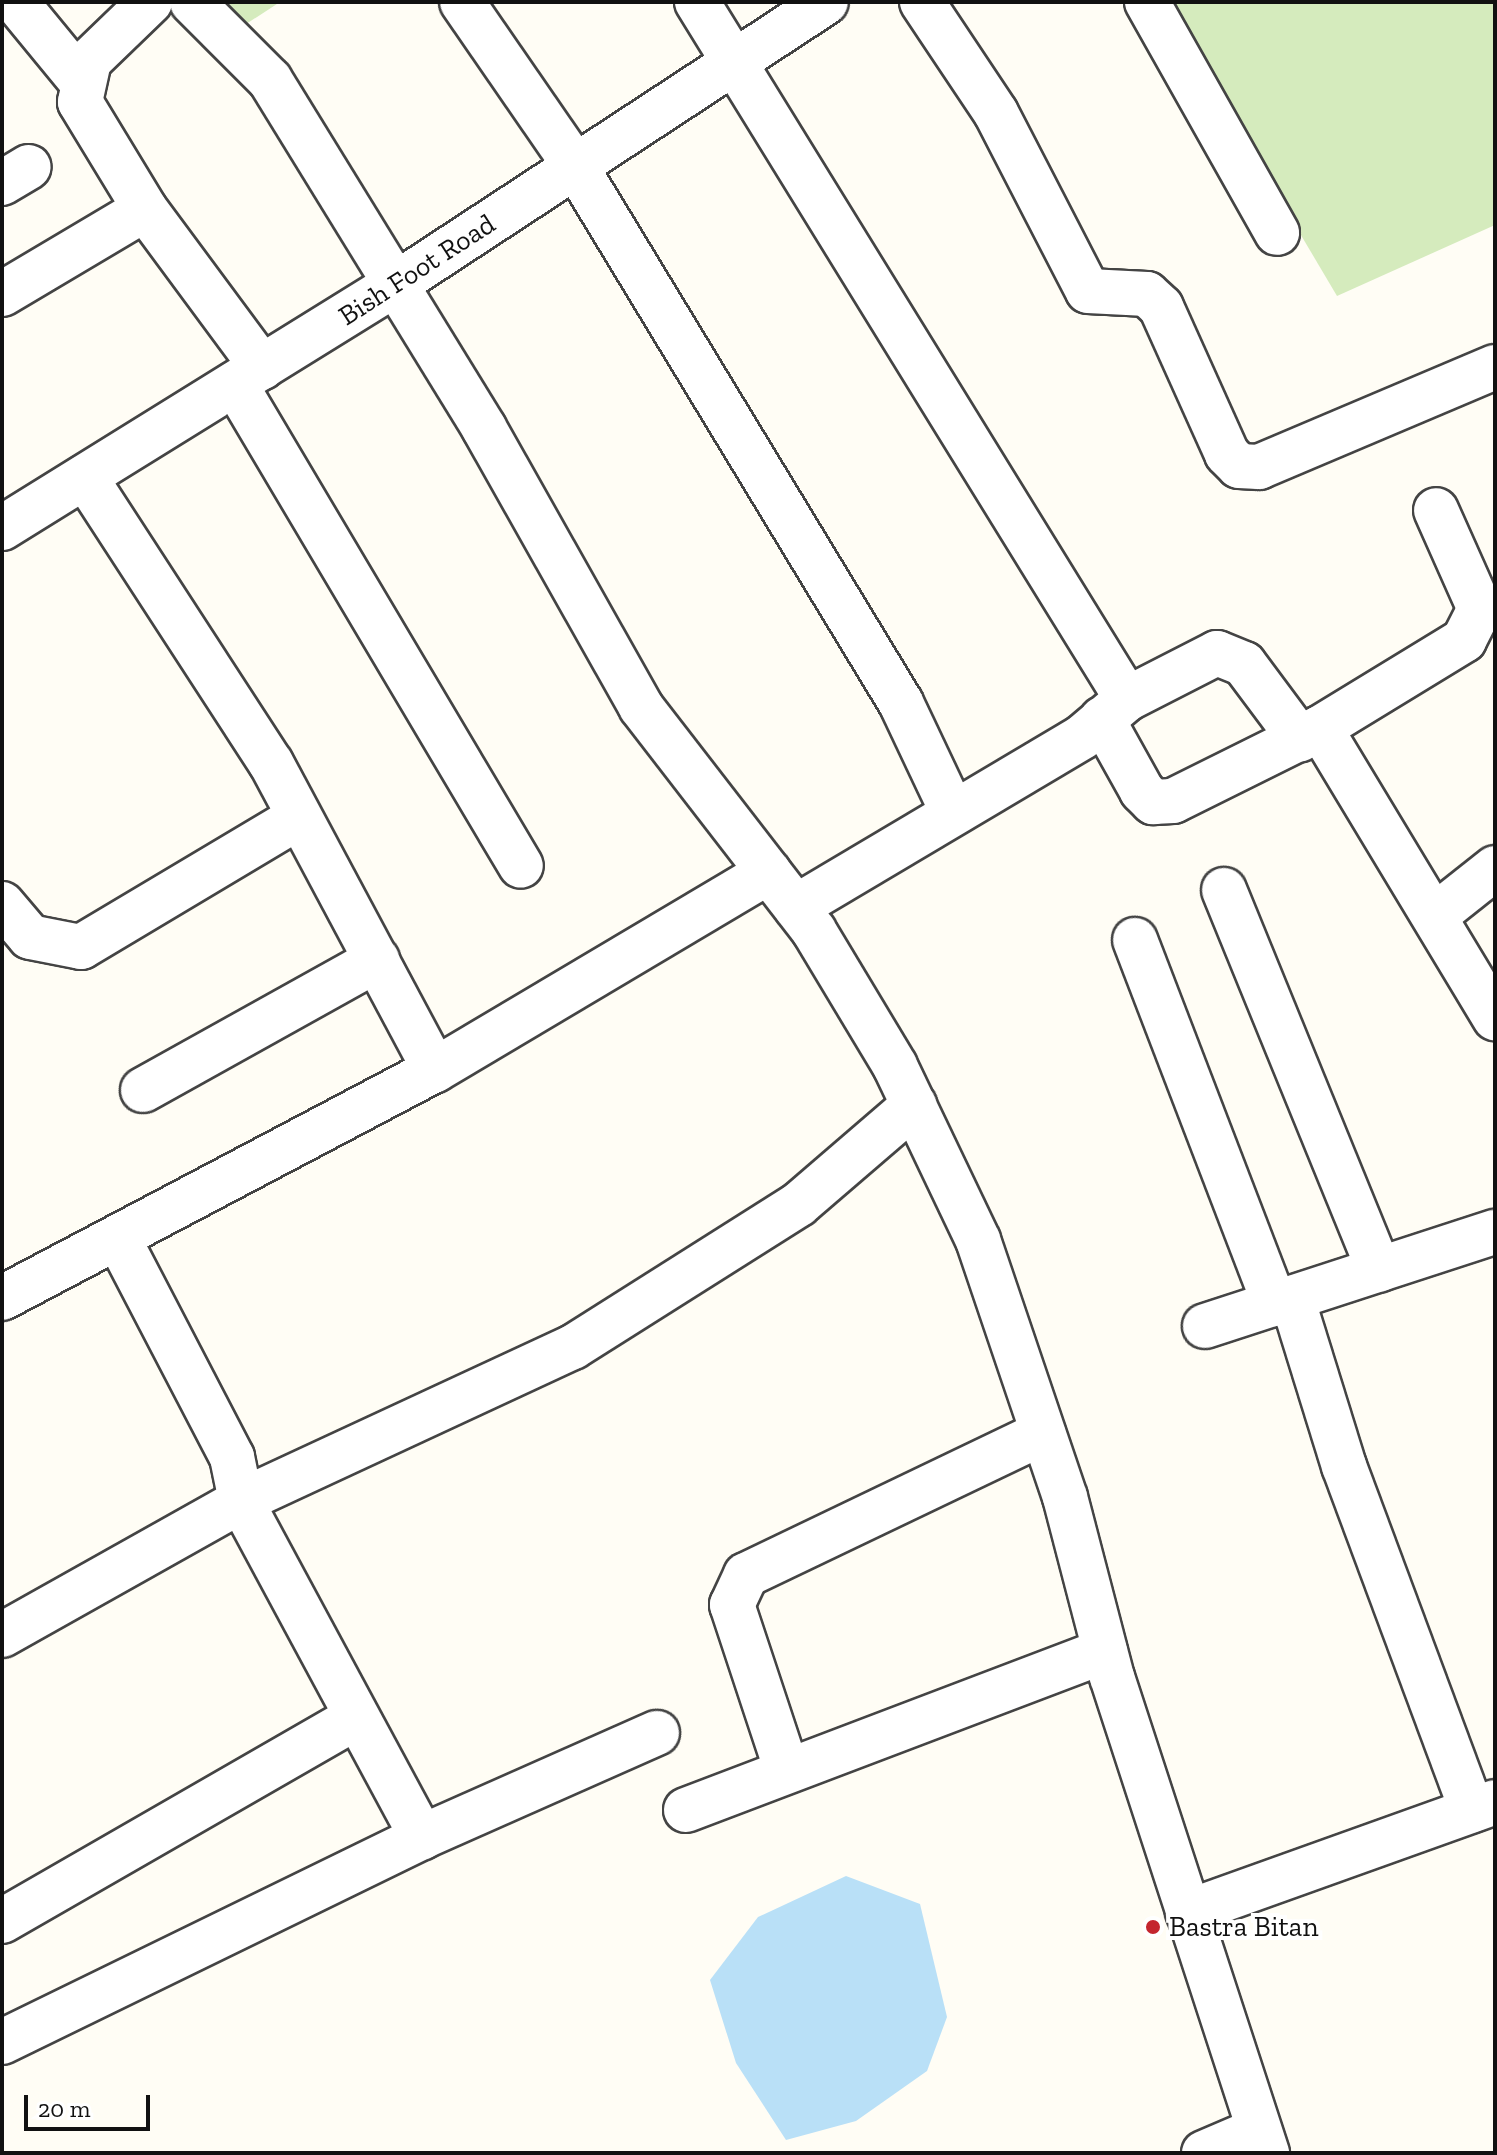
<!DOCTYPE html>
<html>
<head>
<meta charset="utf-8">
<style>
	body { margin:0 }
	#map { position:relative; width:1497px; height:2155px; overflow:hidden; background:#fffdf5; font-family:"Zilla Slab",serif }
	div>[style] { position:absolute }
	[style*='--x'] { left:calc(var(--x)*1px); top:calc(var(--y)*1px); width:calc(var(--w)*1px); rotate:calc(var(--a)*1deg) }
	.green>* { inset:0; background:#d5ebbd }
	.water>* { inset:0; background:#b9e0f7 }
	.roads { filter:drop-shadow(2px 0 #444) drop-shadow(-2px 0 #444) drop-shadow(0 2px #444) drop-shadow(0 -2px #444) }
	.minor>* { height:44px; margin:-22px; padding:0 22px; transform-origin:22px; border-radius:22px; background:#fff }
	.dots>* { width:22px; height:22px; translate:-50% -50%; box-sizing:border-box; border:4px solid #fff; border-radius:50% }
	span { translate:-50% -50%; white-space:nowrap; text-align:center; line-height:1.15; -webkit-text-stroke:8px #fff; paint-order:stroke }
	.street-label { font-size:28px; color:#111 }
	.poi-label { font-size:28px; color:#111 }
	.left { translate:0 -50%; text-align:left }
	.frame { position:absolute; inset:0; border:4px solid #111; pointer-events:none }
	.scale { position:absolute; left:24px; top:2095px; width:126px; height:36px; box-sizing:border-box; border:4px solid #111; border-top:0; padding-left:10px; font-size:24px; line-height:28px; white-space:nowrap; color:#111; -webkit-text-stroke:6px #fff; paint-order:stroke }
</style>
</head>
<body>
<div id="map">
	<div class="green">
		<div style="clip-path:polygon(212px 2px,280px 2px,240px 28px)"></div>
		<div style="clip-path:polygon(1163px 2px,1495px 2px,1495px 225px,1337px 296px)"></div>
	</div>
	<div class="water">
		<div style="clip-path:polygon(846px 1876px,920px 1904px,947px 2017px,927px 2071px,856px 2121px,786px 2140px,736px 2063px,710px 1980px,758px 1917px)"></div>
	</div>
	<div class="roads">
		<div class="minor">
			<div style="--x:16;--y:2;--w:102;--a:50.6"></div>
			<div style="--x:150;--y:2;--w:85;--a:136"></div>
			<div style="--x:89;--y:61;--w:42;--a:102.4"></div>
			<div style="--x:80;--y:102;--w:125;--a:58.7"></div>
			<div style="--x:145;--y:209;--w:197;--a:53.5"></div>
			<div style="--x:192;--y:2;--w:110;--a:45"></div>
			<div style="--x:270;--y:80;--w:409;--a:58.4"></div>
			<div style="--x:484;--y:428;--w:320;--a:60.6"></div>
			<div style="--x:641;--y:707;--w:283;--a:52.3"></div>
			<div style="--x:814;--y:931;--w:157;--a:59"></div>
			<div style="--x:895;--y:1066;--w:193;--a:64.5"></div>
			<div style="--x:978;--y:1240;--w:271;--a:71.3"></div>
			<div style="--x:1065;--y:1497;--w:186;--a:75.4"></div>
			<div style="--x:1112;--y:1677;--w:501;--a:71.96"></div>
			<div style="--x:462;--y:2;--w:201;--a:55.4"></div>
			<div style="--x:576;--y:167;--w:627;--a:58.77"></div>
			<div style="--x:901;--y:703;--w:117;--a:64.7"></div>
			<div style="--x:697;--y:2;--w:819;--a:58.33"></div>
			<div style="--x:922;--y:2;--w:133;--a:56.3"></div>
			<div style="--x:996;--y:113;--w:200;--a:62.7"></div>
			<div style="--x:1088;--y:291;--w:59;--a:2.9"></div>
			<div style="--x:1147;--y:294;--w:19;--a:43"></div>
			<div style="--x:1161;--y:307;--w:161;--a:65.8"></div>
			<div style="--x:1227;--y:454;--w:17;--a:45"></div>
			<div style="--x:1239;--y:466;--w:20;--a:3"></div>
			<div style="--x:1259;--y:467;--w:256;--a:-23"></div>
			<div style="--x:1147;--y:2;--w:265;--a:60.6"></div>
			<div style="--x:2;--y:183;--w:31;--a:-31"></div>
			<div style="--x:2;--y:294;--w:166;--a:-30.7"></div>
			<div style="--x:235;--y:384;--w:560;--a:59.32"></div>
			<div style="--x:85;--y:477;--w:341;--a:57"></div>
			<div style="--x:271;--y:763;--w:348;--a:61.9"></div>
			<div style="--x:2;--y:528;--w:463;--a:-31.8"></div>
			<div style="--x:396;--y:284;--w:514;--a:-33.26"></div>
			<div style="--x:1102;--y:719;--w:82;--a:60.9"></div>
			<div style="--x:1142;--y:791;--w:16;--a:45"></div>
			<div style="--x:1153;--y:802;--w:20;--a:-3"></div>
			<div style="--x:1173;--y:801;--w:164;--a:-26.4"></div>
			<div style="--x:1320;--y:728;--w:169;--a:-31.4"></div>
			<div style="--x:1464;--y:640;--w:35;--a:-63"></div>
			<div style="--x:1480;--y:609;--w:108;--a:-114"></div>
			<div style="--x:1320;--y:728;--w:339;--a:58.9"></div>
			<div style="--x:1224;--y:890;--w:410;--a:67.8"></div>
			<div style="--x:2;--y:904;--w:43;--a:49.7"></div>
			<div style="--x:30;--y:937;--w:52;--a:11.1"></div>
			<div style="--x:81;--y:947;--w:254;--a:-30.8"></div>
			<div style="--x:796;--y:907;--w:333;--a:-30.7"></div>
			<div style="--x:1082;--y:737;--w:59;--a:-40.2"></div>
			<div style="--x:1127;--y:699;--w:101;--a:-27.1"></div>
			<div style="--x:1217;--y:653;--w:29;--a:22"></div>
			<div style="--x:1244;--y:664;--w:94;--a:53.3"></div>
			<div style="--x:1437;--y:914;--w:74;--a:-38.4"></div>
			<div style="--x:1135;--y:940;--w:390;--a:69"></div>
			<div style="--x:143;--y:1090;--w:268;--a:-29.1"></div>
			<div style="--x:119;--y:1240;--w:245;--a:62.5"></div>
			<div style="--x:232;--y:1457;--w:45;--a:78.4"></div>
			<div style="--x:241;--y:1501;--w:382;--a:61.7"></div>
			<div style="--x:2;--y:1298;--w:489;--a:-27.8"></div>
			<div style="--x:435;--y:1070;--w:388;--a:-30.7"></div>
			<div style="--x:1292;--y:1298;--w:176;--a:72.8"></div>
			<div style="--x:1344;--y:1466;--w:367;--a:69.6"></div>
			<div style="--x:1205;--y:1326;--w:305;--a:-18"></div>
			<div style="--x:2;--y:1635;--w:274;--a:-29.3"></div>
			<div style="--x:241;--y:1501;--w:366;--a:-24.9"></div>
			<div style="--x:573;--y:1347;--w:267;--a:-32.3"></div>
			<div style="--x:799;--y:1204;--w:152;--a:-40.7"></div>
			<div style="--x:786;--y:1768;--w:172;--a:-108.3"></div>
			<div style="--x:732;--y:1605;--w:33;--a:-65"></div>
			<div style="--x:746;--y:1575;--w:329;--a:-25.6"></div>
			<div style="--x:686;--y:1810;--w:448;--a:-20.8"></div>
			<div style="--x:1188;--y:1912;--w:326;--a:-19.7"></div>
			<div style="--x:2;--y:1921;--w:409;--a:-29.9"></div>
			<div style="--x:2;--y:2042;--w:467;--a:-26"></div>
			<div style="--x:422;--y:1837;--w:257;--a:-23.9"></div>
			<div style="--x:1204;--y:2153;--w:59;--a:-23.1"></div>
		</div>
	</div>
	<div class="dots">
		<div style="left:1153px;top:1927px;background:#c4262e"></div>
	</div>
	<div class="street-label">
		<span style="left:417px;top:270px;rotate:-33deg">Bish Foot Road</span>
	</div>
	<div class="poi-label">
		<span class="left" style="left:1169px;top:1927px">Bastra Bitan</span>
	</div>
	<div class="frame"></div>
	<div class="scale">20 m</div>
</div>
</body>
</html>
